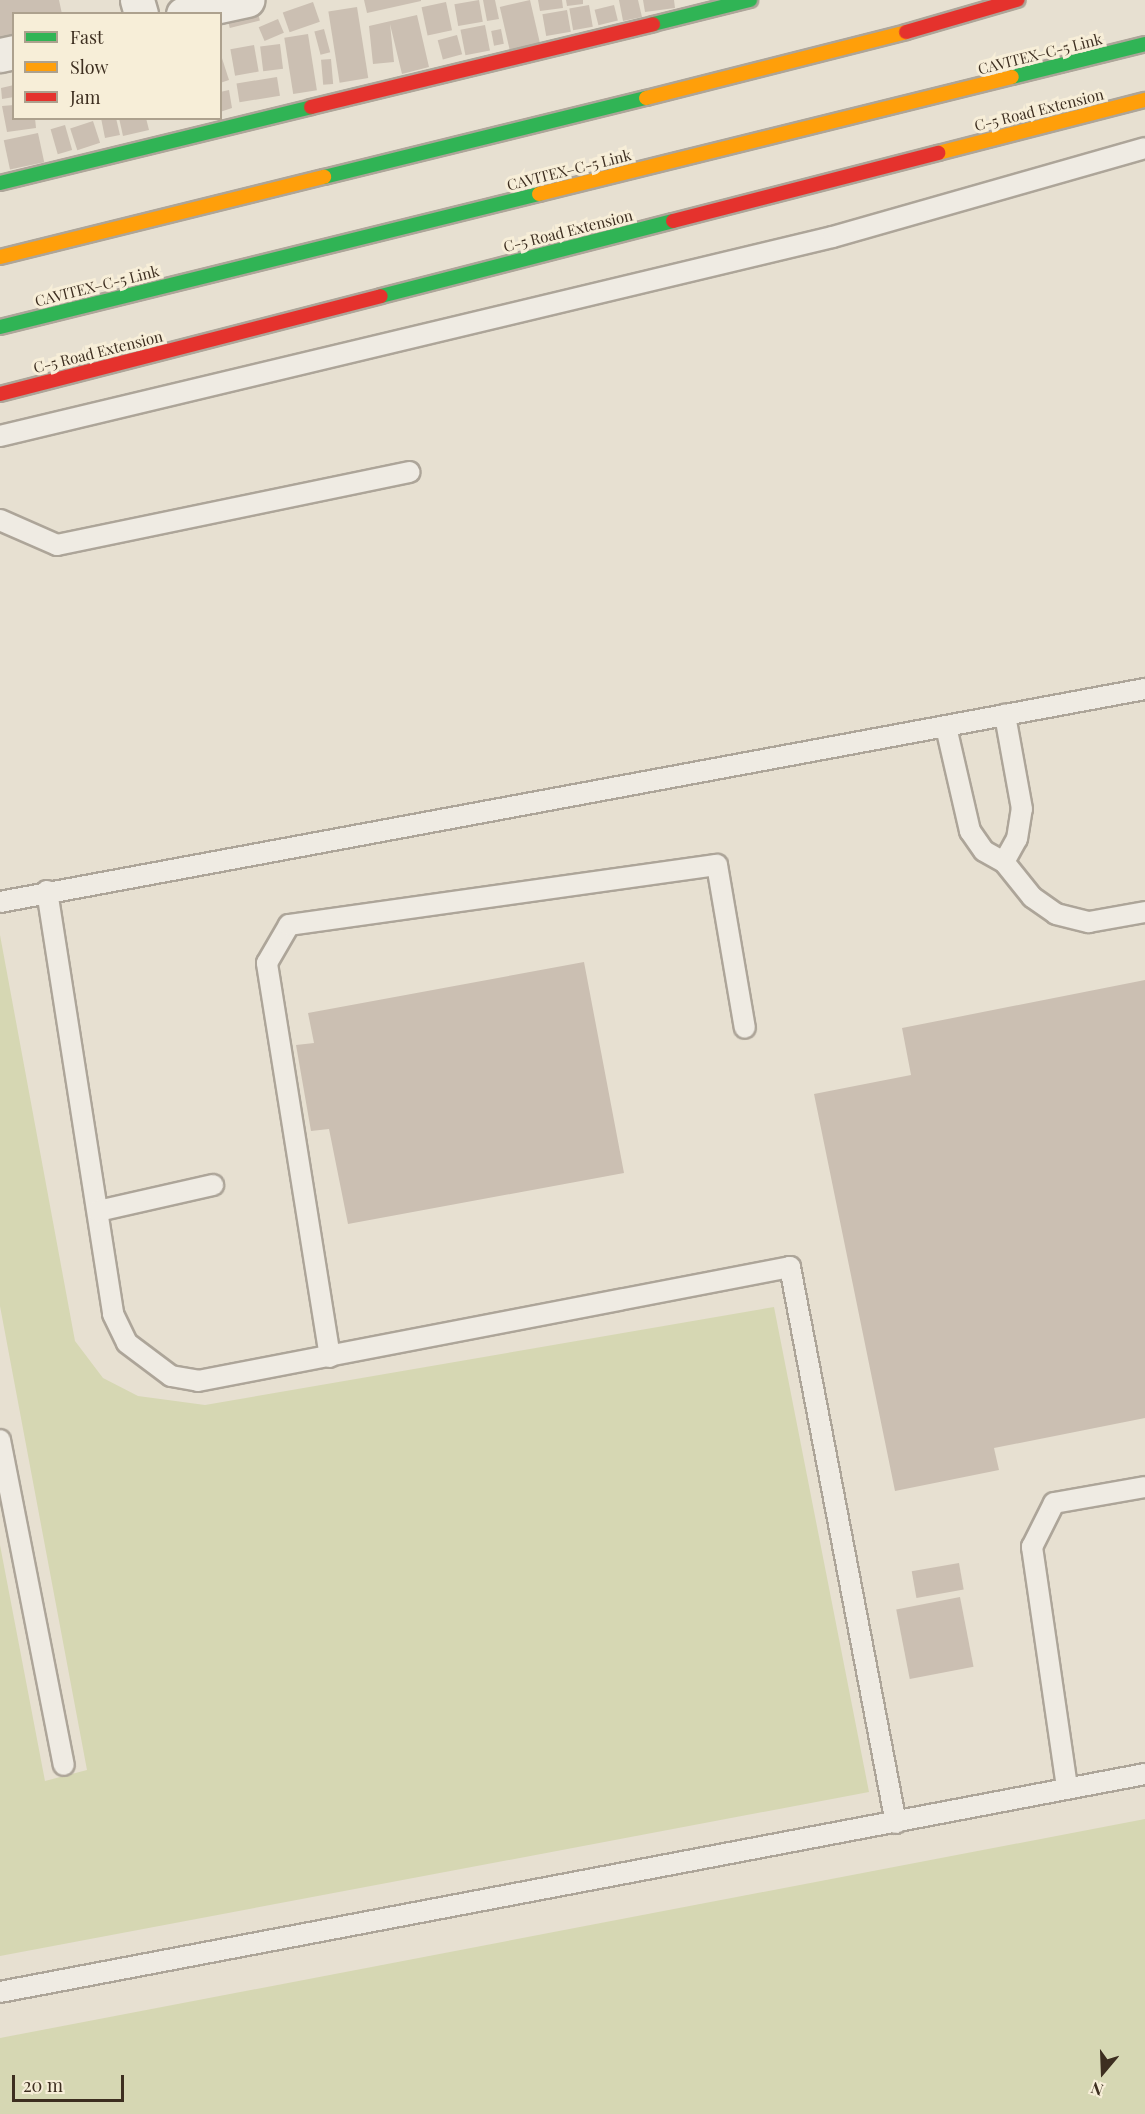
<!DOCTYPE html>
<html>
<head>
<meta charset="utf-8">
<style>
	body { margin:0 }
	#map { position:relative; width:1145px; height:2114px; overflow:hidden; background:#e7e0d1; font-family:"Playfair Display",serif }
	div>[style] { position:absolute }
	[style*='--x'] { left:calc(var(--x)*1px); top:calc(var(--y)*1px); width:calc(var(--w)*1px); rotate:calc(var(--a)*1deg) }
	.green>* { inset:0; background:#d6d7b3 }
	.building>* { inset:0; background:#cbbfb2; transform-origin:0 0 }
	.roads { filter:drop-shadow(2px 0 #ada599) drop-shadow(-2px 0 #ada599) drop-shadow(0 2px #ada599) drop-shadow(0 -2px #ada599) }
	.lane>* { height:20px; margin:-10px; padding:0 10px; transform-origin:10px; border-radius:10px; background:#efebe3 }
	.street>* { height:33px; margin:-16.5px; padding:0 16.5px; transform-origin:16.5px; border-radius:16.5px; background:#efebe3 }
	.fast>* { height:14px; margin:-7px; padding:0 7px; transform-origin:7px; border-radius:7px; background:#30b455 }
	.slow>* { height:14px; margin:-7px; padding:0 7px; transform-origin:7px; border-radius:7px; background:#ff9f0a }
	.jam>* { height:14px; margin:-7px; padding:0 7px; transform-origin:7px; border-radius:7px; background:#e5322d }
	span { translate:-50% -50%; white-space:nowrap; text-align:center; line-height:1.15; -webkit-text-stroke:6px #f7eed8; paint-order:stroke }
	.street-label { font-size:15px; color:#3d2e20 }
	.legend { position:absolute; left:12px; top:12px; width:210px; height:108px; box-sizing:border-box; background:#f7eed8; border:2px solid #ada18e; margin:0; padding:8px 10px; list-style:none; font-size:18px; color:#3d2e20 }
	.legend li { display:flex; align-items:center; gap:12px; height:30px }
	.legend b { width:30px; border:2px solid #ada18e }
	.north { position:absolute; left:1073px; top:2042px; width:60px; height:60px; -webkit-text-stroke:4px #f7eed8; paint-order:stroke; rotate:199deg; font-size:16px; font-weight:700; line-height:24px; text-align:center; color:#3d2e20 }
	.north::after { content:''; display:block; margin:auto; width:21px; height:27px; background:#3d2e20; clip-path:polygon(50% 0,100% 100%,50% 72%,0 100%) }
	.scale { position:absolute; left:12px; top:2075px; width:112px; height:27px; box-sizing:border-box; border:3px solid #3d2e20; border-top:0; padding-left:8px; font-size:18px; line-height:21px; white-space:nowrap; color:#3d2e20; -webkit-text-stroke:4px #f7eed8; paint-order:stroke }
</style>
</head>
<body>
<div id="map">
	<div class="green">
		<div style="clip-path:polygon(0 935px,75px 1341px,103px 1378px,138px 1396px,205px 1405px,774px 1307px,869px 1792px,0 1956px,0 1545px,45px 1781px,87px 1770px,0 1306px)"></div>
		<div style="clip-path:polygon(1145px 1819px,1145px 2114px,0 2114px,0 2038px)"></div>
	</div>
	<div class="building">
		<div style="clip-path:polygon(0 0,59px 0,62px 14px,14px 14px,14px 39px,0 42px)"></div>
		<div style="clip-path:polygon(364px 0,421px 0,421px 1px,367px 13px)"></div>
		<div style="left:479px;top:0;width:22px;height:25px;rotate:80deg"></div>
		<div style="clip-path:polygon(483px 0,495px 0,499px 19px,487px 21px)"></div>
		<div style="left:530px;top:0;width:46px;height:31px;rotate:77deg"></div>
		<div style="clip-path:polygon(538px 0,562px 0,563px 8px,540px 11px)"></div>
		<div style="clip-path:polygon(566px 0,583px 0,583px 4px,567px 6px)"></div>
		<div style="clip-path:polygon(619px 0,638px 0,642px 17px,623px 21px)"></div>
		<div style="clip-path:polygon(643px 0,674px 0,675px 8px,645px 12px)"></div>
		<div style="left:313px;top:2px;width:21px;height:32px;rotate:71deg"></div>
		<div style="left:446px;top:2px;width:29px;height:25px;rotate:78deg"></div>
		<div style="left:256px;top:5px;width:16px;height:31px;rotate:76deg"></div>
		<div style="left:589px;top:5px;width:22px;height:20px;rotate:80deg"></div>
		<div style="left:614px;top:5px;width:16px;height:20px;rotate:76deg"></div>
		<div style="left:357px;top:7px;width:72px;height:29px;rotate:81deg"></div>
		<div style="left:567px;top:10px;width:22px;height:25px;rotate:80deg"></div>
		<div style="clip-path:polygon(417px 15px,429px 67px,402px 74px,390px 24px,394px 62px,373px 64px,369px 26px)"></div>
		<div style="left:278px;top:19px;width:15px;height:21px;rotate:67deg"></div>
		<div style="left:485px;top:25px;width:26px;height:25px;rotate:79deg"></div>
		<div style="left:324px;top:29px;width:24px;height:10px;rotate:75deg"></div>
		<div style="left:501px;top:29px;width:15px;height:10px;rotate:79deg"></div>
		<div style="left:308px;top:34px;width:57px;height:24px;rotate:81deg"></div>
		<div style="left:457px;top:35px;width:20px;height:20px;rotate:75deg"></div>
		<div style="left:280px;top:44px;width:25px;height:20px;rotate:83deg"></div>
		<div style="left:254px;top:45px;width:27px;height:24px;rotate:80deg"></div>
		<div style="clip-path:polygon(220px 52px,229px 80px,220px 83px)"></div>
		<div style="left:331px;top:59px;width:25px;height:10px;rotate:85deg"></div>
		<div style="left:277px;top:77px;width:19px;height:41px;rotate:81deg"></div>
		<div style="clip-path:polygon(14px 85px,14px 97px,2px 99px,1px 88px)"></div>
		<div style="clip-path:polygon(229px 90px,232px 108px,220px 112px,220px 92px)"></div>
		<div style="clip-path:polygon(14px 105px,14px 118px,35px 118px,36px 128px,7px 132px,2px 106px)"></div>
		<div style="clip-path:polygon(101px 118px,116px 118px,120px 135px,105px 138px)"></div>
		<div style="clip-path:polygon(119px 118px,146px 118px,149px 130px,123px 136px)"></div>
		<div style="left:93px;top:121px;width:23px;height:24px;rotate:72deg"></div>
		<div style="left:65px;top:125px;width:26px;height:15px;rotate:74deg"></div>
		<div style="left:38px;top:133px;width:30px;height:35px;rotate:78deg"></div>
		<div style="clip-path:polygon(584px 962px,624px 1173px,348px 1224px,329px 1129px,311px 1131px,296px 1045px,314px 1043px,308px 1013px)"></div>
		<div style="clip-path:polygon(1145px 980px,1145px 1418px,994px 1448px,999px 1470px,895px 1491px,814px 1094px,911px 1075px,902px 1028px)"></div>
		<div style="left:959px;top:1563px;width:27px;height:48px;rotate:80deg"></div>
		<div style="left:960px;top:1597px;width:71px;height:65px;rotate:79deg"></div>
	</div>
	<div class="roads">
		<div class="lane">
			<div style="--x:0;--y:436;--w:856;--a:-13.44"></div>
			<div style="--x:833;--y:237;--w:324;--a:-15.9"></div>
			<div style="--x:0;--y:520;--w:62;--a:23.7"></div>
			<div style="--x:57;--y:545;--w:360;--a:-11.7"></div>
			<div style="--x:946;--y:727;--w:107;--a:77"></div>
			<div style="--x:970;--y:831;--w:24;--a:55"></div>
			<div style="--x:984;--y:851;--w:23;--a:29"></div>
			<div style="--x:1004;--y:862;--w:45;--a:51.3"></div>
			<div style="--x:1032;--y:897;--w:29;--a:35"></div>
			<div style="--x:1056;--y:914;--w:34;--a:14"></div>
			<div style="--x:1089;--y:922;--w:57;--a:-10.1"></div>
			<div style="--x:1004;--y:862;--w:26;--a:-61"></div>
			<div style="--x:1017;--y:839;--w:30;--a:-81"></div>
			<div style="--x:1022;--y:809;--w:96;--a:-100.3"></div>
			<div style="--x:47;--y:891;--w:428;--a:81.1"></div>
			<div style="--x:113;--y:1314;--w:32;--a:64"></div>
			<div style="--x:127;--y:1343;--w:55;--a:36.9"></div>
			<div style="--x:171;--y:1376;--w:27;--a:10"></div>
			<div style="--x:198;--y:1381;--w:603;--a:-10.9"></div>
			<div style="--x:790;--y:1267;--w:566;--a:79.21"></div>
			<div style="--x:0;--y:902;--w:1165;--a:-10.54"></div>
			<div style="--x:98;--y:1211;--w:118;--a:-12.7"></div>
			<div style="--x:330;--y:1357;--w:399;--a:-99.1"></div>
			<div style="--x:267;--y:963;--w:44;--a:-59.9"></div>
			<div style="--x:289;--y:925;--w:432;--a:-8"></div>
			<div style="--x:717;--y:865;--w:165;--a:80.3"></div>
			<div style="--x:0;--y:1440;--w:331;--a:78.9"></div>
			<div style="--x:1067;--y:1787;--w:243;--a:-98.3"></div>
			<div style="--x:1032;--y:1547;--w:49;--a:-63.4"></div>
			<div style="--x:1054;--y:1503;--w:92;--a:-10"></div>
			<div style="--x:0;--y:1992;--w:1166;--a:-10.78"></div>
		</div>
		<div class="street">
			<div style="--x:137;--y:0;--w:15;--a:74"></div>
			<div style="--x:183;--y:14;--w:66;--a:-12.3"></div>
			<div style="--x:0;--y:55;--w:14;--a:-12"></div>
		</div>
		<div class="fast">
			<div style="--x:653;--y:24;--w:100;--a:-13.9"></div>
			<div style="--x:1012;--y:77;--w:137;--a:-13.9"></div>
			<div style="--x:324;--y:177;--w:332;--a:-13.8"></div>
			<div style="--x:0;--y:183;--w:320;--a:-13.7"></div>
			<div style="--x:381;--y:296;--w:301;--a:-14.4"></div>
			<div style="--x:0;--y:327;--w:555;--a:-13.86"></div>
		</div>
		<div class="slow">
			<div style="--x:646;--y:98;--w:268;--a:-14.2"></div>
			<div style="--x:938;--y:153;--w:214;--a:-14.4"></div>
			<div style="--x:539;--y:194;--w:487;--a:-13.9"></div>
			<div style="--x:0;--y:257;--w:334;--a:-13.9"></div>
		</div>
		<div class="jam">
			<div style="--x:906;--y:32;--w:116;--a:-16.1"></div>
			<div style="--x:311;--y:107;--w:352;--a:-13.6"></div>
			<div style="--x:673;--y:221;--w:274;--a:-14.4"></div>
			<div style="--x:0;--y:394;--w:393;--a:-14.4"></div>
		</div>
	</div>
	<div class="street-label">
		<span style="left:1040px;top:54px;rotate:-14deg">CAVITEX–C-5 Link</span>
		<span style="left:1039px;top:110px;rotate:-14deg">C-5 Road Extension</span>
		<span style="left:569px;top:170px;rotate:-14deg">CAVITEX–C-5 Link</span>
		<span style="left:568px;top:231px;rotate:-14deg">C-5 Road Extension</span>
		<span style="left:97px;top:286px;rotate:-14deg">CAVITEX–C-5 Link</span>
		<span style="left:98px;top:352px;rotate:-14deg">C-5 Road Extension</span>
	</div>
	<ul class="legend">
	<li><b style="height:8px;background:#30b455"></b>Fast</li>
	<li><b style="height:8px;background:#ff9f0a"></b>Slow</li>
	<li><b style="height:8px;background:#e5322d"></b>Jam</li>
	</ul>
	<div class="north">N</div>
	<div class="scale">20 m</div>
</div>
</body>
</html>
